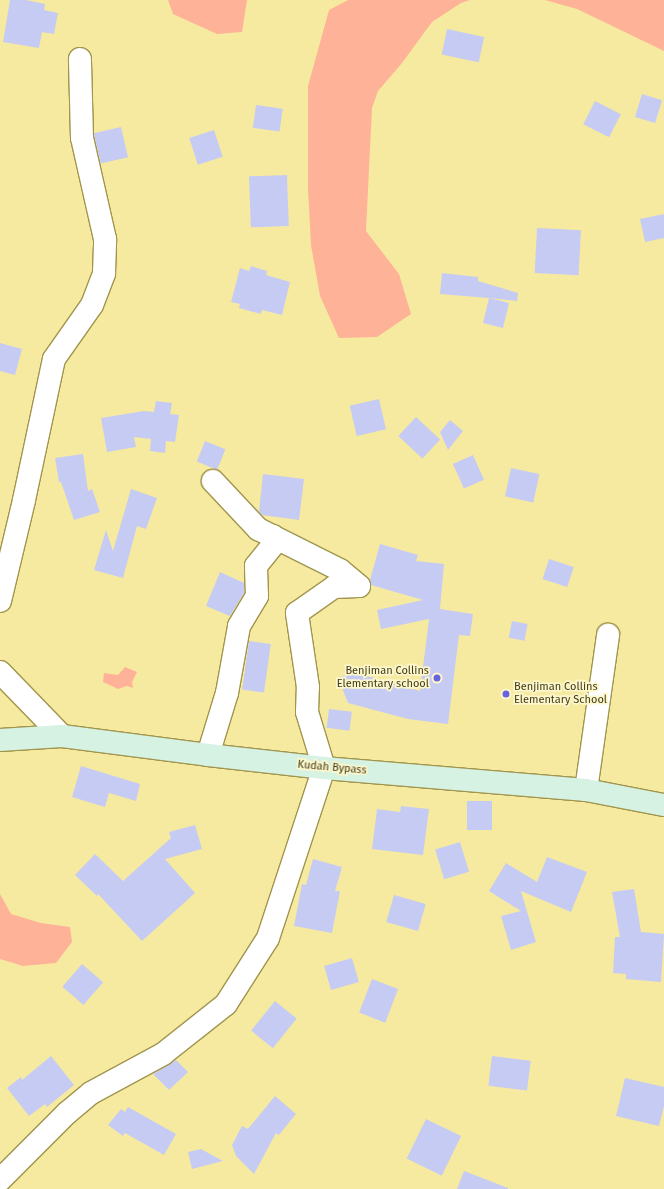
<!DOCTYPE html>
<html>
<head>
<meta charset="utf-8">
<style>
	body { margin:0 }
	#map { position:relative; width:664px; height:1189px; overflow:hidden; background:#f6eaa0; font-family:"Fira Sans",sans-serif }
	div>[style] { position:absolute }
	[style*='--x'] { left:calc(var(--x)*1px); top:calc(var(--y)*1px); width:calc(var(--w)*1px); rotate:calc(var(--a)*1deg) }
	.green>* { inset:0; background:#feb398 }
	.building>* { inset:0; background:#c6cbf4; transform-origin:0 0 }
	.roads { filter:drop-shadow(1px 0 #a1954d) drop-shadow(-1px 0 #a1954d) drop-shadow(0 1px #a1954d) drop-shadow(0 -1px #a1954d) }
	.street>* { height:22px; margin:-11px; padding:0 11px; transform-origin:11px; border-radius:11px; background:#fff }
	.secondary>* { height:22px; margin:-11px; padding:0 11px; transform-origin:11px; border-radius:11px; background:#d5f2e3 }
	.dots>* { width:11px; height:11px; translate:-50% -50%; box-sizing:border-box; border:2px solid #fdf7cb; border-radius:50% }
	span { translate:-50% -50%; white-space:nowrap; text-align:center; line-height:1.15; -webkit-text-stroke:3.5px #fdf7cb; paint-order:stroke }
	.poi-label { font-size:11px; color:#403b1c }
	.right { translate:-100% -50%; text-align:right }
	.left { translate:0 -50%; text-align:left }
	.street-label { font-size:11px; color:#403b1c }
</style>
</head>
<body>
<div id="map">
	<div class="green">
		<div style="clip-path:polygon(168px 0,247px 0,242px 32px,217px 34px,173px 14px)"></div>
		<div style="clip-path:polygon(348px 0,470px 0,461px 3px,432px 22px,402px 63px,378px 91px,372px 108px,366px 231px,399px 274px,411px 314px,377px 337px,339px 338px,320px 296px,311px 245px,308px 188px,308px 86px,329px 10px)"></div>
		<div style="clip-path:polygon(545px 0,664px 0,664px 51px,577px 9px)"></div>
		<div style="clip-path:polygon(125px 667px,137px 672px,132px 682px,133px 688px,127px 686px,118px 689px,103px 682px,104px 673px,118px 675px)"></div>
		<div style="clip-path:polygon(0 894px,11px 914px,41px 923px,70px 927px,72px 942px,56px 963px,23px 966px,0 959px)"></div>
	</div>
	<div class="building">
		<div style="clip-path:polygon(10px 0,26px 0,45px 4px,44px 10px,58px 13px,54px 34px,42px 32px,39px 48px,3px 42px)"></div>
		<div style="left:447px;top:29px;width:38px;height:26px;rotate:12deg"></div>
		<div style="left:642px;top:94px;width:21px;height:24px;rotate:17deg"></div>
		<div style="left:595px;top:101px;width:29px;height:26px;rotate:27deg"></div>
		<div style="left:256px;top:105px;width:27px;height:23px;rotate:8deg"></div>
		<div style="left:121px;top:127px;width:31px;height:28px;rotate:77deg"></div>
		<div style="left:214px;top:130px;width:28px;height:26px;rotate:72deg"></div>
		<div style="left:287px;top:175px;width:51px;height:38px;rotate:88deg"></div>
		<div style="clip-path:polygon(664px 214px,664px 238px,645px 242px,640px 219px)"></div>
		<div style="left:537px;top:228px;width:44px;height:45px;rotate:3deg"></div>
		<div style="clip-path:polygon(251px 266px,267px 271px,266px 275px,290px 282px,282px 315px,262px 310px,261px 314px,239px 308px,240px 304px,231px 302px,240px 268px,249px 271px)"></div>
		<div style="clip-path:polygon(442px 273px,478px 277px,478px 281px,518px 293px,517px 301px,490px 298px,509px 303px,503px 328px,483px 323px,489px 298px,440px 294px)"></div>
		<div style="clip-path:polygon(0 343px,22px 349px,15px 375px,0 371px)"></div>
		<div style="left:379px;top:399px;width:31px;height:30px;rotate:77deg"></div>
		<div style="clip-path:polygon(156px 401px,172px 403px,170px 414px,179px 415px,175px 442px,166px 441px,165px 453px,150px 451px,151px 439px,134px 437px,136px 447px,107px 452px,101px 418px,144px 411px,154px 412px)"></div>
		<div style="left:416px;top:417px;width:33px;height:26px;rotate:43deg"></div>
		<div style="clip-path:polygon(450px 420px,463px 431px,448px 450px,440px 432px)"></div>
		<div style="left:205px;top:441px;width:22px;height:22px;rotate:22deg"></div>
		<div style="clip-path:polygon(83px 454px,88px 491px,92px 489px,100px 512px,74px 520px,61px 482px,59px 482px,55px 458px)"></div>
		<div style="left:473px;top:455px;width:27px;height:22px;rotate:66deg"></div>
		<div style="left:511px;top:468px;width:29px;height:29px;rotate:12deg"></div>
		<div style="clip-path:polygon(263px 474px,304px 479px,299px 520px,262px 515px,259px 512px)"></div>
		<div style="clip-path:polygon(131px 489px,157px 498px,146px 529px,137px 526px,123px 578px,94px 570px,106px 530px,113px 551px)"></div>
		<div style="clip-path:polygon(380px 544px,418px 555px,416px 561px,444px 564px,440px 609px,473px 614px,470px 636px,459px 635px,448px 724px,408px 719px,348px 703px,338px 678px,364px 668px,367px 676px,420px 691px,429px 619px,381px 629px,377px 610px,423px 600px,371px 585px,370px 580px)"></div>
		<div style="left:549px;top:559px;width:26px;height:21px;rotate:18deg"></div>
		<div style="clip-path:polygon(220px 572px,244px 583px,244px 593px,230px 616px,206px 606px)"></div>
		<div style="left:512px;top:621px;width:16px;height:17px;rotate:11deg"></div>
		<div style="left:249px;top:641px;width:22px;height:49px;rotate:8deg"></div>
		<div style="left:329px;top:709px;width:23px;height:19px;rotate:7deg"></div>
		<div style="clip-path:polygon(81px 766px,140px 784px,136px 801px,109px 793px,105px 807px,72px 797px)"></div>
		<div style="left:467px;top:801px;width:25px;height:29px"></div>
		<div style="clip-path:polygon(401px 806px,429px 809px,423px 855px,372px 849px,377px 809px,400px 812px)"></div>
		<div style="clip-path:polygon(195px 825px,202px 849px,165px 859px,195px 893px,142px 941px,98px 894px,97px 896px,75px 875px,95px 854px,123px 881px,171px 838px,169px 832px)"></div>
		<div style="left:460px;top:842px;width:31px;height:26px;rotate:73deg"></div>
		<div style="clip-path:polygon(547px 857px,587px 872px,571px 912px,521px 891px,536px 942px,511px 950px,501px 916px,521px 911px,489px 891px,506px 863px,537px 882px)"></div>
		<div style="clip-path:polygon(313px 859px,342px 867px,335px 891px,340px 891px,332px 933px,294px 926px,302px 884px,306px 885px)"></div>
		<div style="clip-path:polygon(634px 889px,641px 932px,664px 934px,661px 982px,626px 979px,626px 974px,613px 973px,615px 937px,620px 937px,612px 892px)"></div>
		<div style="left:394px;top:895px;width:33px;height:28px;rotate:16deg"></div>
		<div style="left:352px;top:958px;width:25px;height:29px;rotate:74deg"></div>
		<div style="left:82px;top:964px;width:28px;height:30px;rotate:41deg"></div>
		<div style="left:372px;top:979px;width:28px;height:36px;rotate:21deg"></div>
		<div style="left:275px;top:1001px;width:28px;height:38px;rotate:39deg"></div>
		<div style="clip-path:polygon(51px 1056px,74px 1085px,47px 1107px,45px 1104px,29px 1116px,7px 1088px,21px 1077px,22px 1080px)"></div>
		<div style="left:492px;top:1056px;width:39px;height:30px;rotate:7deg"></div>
		<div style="clip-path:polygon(176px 1060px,188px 1072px,169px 1090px,153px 1074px)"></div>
		<div style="clip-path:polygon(625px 1078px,664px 1087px,664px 1106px,659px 1126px,616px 1116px)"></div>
		<div style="clip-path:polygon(275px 1096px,296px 1114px,279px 1135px,276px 1133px,254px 1174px,236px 1156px,232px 1145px,242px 1126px,248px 1129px)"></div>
		<div style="clip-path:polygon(128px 1107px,176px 1134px,164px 1155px,125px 1133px,123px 1136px,108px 1125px,121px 1109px,125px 1112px)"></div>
		<div style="left:426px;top:1119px;width:39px;height:44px;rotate:26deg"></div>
		<div style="clip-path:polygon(201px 1149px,223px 1161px,192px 1169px,188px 1152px)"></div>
		<div style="clip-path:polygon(464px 1171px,508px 1188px,508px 1189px,457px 1189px)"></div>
	</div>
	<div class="roads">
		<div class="street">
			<div style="--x:0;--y:601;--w:104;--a:-76.6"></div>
			<div style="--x:24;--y:500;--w:144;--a:-78"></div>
			<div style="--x:54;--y:359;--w:66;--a:-54.9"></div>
			<div style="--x:92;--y:305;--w:34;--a:-69"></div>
			<div style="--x:104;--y:273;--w:34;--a:-88"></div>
			<div style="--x:105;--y:239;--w:104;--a:-102.8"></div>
			<div style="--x:82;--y:138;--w:79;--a:-91.5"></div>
			<div style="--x:0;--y:672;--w:89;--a:45.9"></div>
			<div style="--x:208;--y:755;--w:65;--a:-73"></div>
			<div style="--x:227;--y:693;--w:68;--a:-79.8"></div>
			<div style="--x:239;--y:626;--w:35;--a:-59"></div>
			<div style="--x:257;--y:596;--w:30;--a:-92"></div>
			<div style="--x:256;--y:566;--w:26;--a:-51"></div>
			<div style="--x:272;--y:546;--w:10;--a:-84"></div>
			<div style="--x:586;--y:790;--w:157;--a:-81.9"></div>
			<div style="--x:0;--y:1180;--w:95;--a:-45"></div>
			<div style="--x:67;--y:1113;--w:31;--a:-40"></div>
			<div style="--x:91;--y:1093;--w:82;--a:-28.4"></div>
			<div style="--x:163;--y:1054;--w:80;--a:-38.4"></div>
			<div style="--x:226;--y:1004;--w:78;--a:-57.5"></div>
			<div style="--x:268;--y:938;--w:179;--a:-71.8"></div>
			<div style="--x:324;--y:768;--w:59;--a:-106.9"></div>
			<div style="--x:307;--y:712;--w:25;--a:-88"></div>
			<div style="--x:308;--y:687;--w:75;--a:-98.5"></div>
			<div style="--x:297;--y:613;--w:45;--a:-35.1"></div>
			<div style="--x:334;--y:587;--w:25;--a:-2"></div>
			<div style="--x:359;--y:586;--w:25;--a:-140"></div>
			<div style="--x:340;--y:570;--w:92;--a:-153.4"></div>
			<div style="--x:258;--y:529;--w:66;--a:-133.2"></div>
		</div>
		<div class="secondary">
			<div style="--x:0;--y:740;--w:62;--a:-3.7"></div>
			<div style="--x:62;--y:736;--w:147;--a:7.4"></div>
			<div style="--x:208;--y:755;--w:117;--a:6.4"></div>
			<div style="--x:324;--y:768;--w:263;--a:4.8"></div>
			<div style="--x:586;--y:790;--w:79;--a:10.9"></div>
		</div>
	</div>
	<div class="dots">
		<div style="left:437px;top:678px;background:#6764de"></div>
		<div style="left:506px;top:694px;background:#6764de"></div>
	</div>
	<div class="poi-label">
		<span class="right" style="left:429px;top:678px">Benjiman Collins<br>Elementary school</span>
		<span class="left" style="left:514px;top:694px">Benjiman Collins<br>Elementary School</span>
	</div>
	<div class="street-label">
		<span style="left:332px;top:768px;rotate:5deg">Kudah Bypass</span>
	</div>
</div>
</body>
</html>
